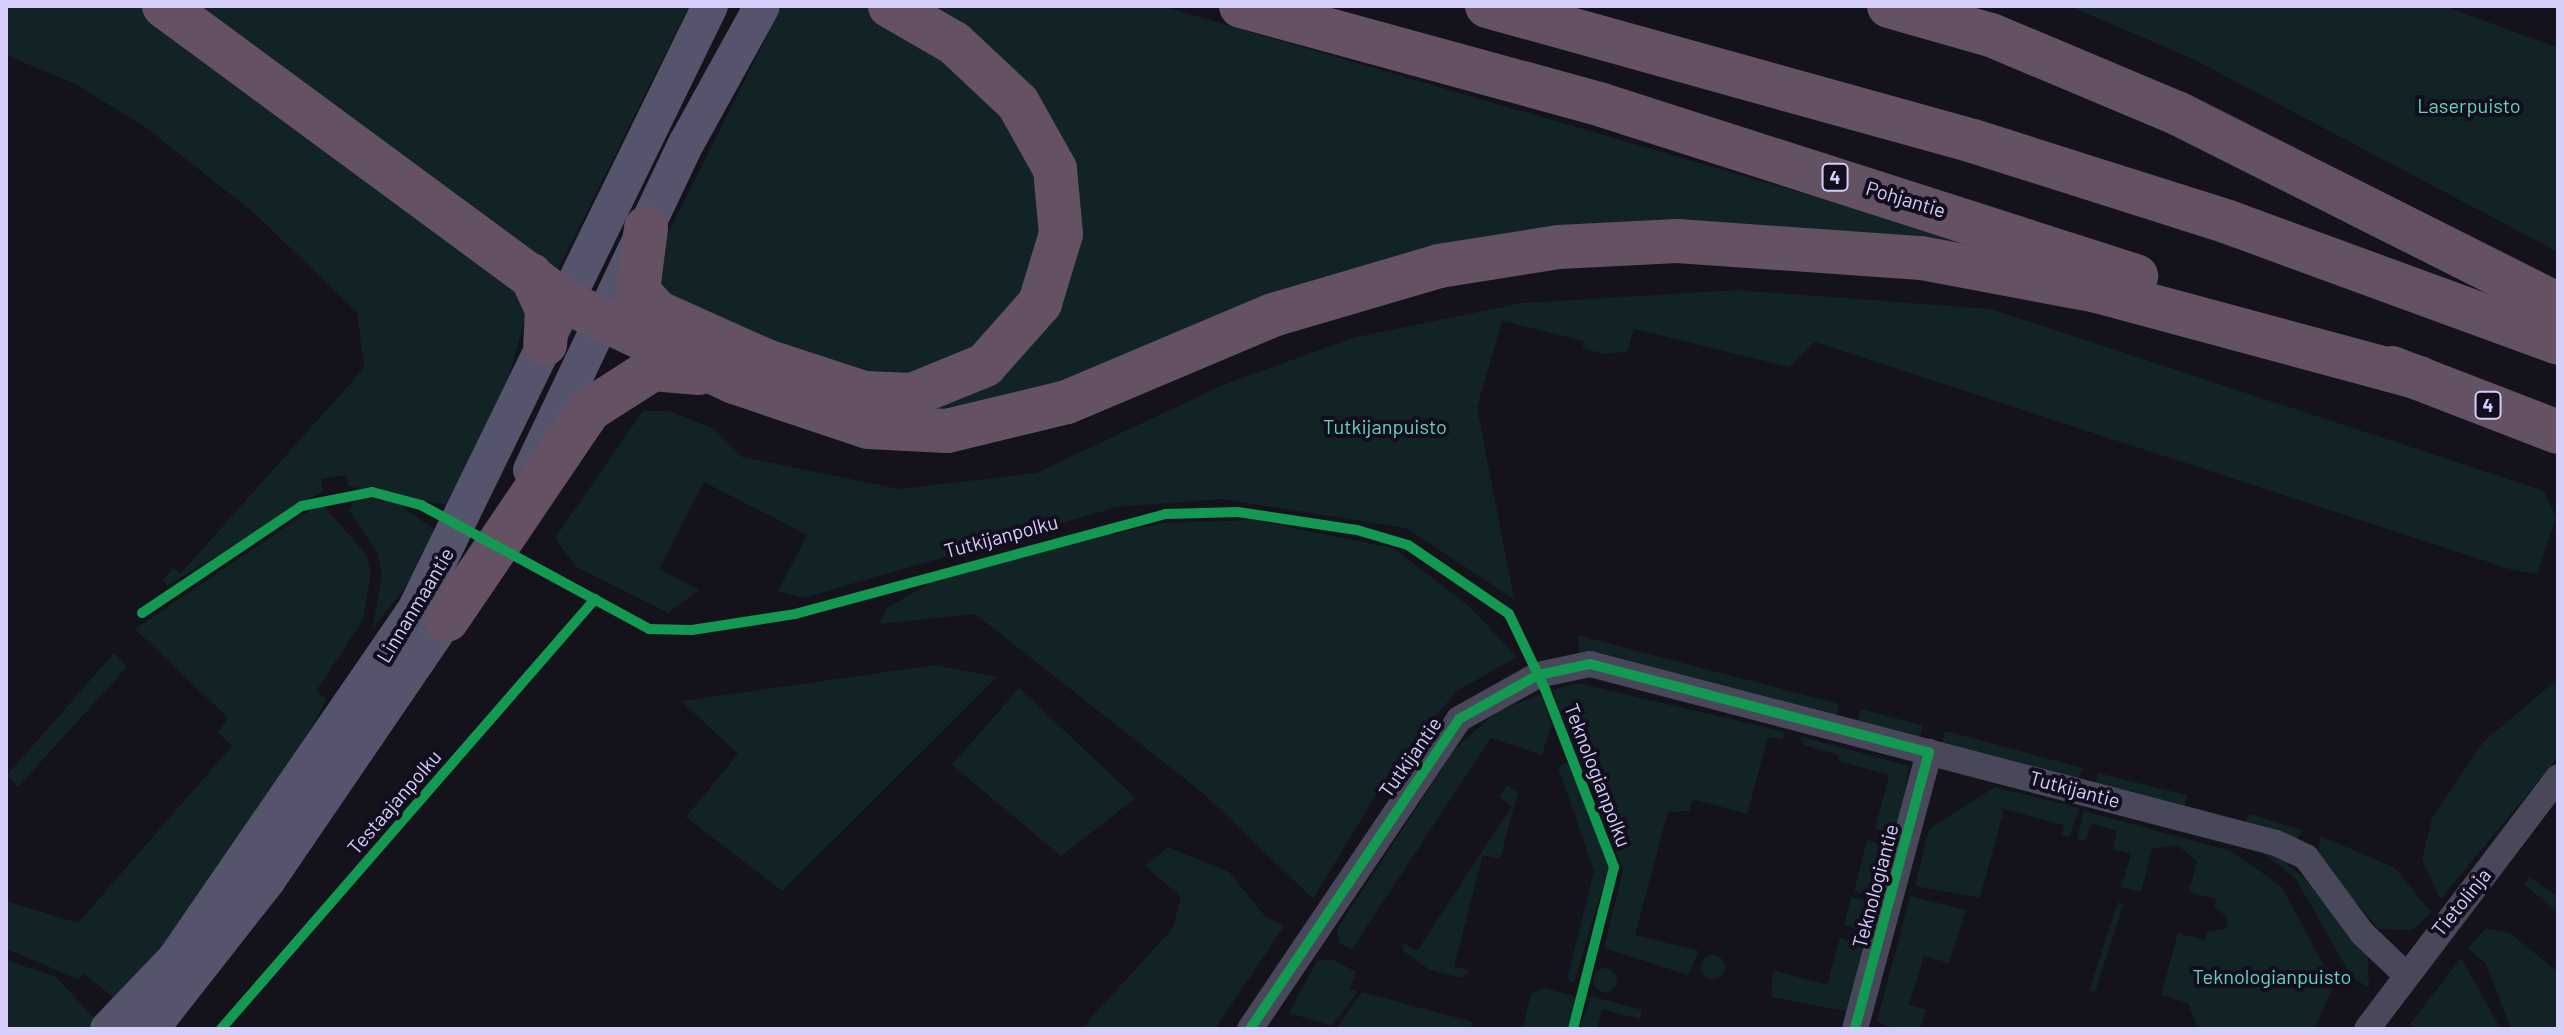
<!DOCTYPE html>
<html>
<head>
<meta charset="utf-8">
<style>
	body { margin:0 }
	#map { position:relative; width:2564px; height:1035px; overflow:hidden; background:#14121a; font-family:Barlow,sans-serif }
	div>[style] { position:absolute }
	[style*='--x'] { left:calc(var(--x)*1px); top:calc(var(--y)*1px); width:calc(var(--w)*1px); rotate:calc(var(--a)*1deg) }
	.green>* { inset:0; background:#122325; transform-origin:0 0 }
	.round { border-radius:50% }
	.street>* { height:26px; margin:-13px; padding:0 13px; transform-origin:13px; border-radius:13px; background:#49475a }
	.secondary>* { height:36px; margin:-18px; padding:0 18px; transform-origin:18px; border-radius:18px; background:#56536c }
	.highway>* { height:44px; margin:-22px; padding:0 22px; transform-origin:22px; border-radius:22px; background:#655164 }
	.cycleway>* { height:10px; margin:-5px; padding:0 5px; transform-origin:5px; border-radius:5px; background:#139951 }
	span { translate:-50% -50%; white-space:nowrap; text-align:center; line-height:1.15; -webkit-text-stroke:8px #120e1e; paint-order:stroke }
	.shield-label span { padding:2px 6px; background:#120e1e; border:2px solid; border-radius:6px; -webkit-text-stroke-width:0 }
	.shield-label { font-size:18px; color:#d6cffa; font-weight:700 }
	.park-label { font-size:20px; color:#63d3bd }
	.street-label { font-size:20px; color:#d6cffa }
	.frame { position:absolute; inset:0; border:8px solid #d6cffa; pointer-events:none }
</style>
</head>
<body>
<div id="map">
	<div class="green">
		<div style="clip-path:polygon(6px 6px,143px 6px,295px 107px,529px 304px,509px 376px,447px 505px,348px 486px,346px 475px,321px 479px,323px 491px,167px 586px,163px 580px,173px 568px,181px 573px,364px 368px,357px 312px,253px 212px,145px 127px,75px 84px,6px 55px)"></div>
		<div style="clip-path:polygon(185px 6px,689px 6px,556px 274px)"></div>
		<div style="clip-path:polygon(782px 6px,865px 6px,947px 53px,1030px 149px,1050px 228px,1002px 331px,933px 376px,862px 379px,658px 292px,666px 237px)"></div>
		<div style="clip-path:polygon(909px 6px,1162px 6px,2079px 274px,1557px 236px,945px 424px,781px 381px,993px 370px,1069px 198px)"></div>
		<div style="clip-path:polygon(2069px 6px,2444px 6px,2558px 48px,2558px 252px,2193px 59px)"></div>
		<div style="clip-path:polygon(1737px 290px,1991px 309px,2544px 491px,2556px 518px,2537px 574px,2513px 570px,1815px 342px,1789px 367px,1634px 329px,1627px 352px,1604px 354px,1582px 348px,1584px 341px,1502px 321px,1477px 407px,1514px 599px,1406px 528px,1222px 499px,1117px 507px,803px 598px,778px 591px,807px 535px,704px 482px,659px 569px,699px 590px,668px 613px,576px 567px,555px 538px,643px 411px,670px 411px,714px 429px,742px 457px,900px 489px,1036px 473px,1225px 384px,1356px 337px,1522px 303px)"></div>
		<div style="clip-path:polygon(354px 497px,397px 503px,435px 530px,420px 568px,372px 630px,382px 575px,377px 552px,350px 512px)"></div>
		<div style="clip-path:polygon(321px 503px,366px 554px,371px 573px,363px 620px,316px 691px,327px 699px,297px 754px,196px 906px,118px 1001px,84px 974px,78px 979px,6px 949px,6px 901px,78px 923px,232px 746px,218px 733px,228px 718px,135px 629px)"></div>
		<div style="clip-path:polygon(1254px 520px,1393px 548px,1469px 606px,1517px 657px,1457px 691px,1394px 765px,1313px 899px,1204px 794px,975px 614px,879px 624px,887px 608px,931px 582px,979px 565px,1162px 523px)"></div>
		<div style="clip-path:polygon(1577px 635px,1839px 704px,1836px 716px,1580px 656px)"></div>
		<div style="clip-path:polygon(114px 653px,127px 667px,18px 787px,7px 775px)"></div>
		<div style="clip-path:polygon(935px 665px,997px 677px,782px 891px,686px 817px,738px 754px,681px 701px)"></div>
		<div style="clip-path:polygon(2558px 679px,2558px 757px,2440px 900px,2422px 859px,2432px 818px,2484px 741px)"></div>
		<div style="clip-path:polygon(1578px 683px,1785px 732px,1782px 740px,1768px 737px,1747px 814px,1693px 799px,1689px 811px,1668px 812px,1635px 935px,1699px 951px,1688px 975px,1604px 948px,1623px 870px,1552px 690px)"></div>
		<div style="clip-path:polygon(1019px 688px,1136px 798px,1061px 856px,952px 765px)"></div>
		<div style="clip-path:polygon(1541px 694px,1552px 724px,1542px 755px,1491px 738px,1352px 949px,1340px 944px,1337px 929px,1455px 749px,1496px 712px)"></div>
		<div style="left:1861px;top:709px;width:64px;height:13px;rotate:15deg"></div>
		<div style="left:1945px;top:731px;width:142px;height:14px;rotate:15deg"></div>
		<div style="clip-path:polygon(1800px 736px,1909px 766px,1898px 835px,1875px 829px,1889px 775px,1838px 761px,1839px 755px,1803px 745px)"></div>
		<div style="clip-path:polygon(1569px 761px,1609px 866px,1574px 983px,1567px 979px,1594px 871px,1558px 767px)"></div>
		<div style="left:2098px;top:773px;width:92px;height:12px;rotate:14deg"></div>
		<div style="clip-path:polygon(1507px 785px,1518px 792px,1500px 859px,1483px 855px,1454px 966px,1470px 971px,1462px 978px,1430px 970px,1403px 951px,1403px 943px,1417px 951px,1512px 806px,1499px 797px)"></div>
		<div style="clip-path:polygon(1995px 787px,2079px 808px,2070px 837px,2062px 835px,2064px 825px,2004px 809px,1980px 898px,1915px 886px,1929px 829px)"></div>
		<div style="clip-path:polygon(2084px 811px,2231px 851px,2281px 886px,2334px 984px,2315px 1029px,2198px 1029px,2188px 1003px,2161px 995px,2178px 933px,2205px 940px,2207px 932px,2227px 928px,2227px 917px,2214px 907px,2216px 899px,2189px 892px,2197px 861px,2177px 845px,2152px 849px,2141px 892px,2121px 887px,2131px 854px,2113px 849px,2117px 831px,2091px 823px,2086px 841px,2077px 839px)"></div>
		<div style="clip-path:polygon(2249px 814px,2303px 830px,2294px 843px,2244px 825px)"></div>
		<div style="clip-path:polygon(2320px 836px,2394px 867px,2431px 912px,2413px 930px,2378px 929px,2319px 857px)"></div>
		<div style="left:1867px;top:840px;width:29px;height:53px;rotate:14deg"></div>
		<div style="clip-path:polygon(1168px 847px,1229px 872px,1265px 916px,1284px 926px,1215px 1029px,1081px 1029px,1173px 928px,1181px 897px,1145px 866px)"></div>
		<div style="clip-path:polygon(2259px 850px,2281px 859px,2304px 878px,2368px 957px,2369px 988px,2351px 976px,2296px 879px)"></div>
		<div style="clip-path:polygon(2530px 877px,2558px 897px,2558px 913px,2524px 884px)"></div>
		<div style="clip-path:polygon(1910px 896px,1966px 910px,1949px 963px,1924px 956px,1909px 1005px,1926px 1010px,1920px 1029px,1893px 1029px,1877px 1021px)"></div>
		<div style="left:1851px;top:897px;width:29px;height:29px;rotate:14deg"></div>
		<div style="left:2118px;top:902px;width:6px;height:93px;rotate:18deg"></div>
		<div style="clip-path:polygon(2486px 928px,2510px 933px,2558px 972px,2558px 1029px,2511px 1029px,2486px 964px,2468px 948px)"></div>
		<div style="clip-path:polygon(1840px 938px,1869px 946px,1850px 1012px,1771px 997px,1773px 970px,1827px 985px)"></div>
		<div class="round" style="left:1701px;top:955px;width:24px;height:24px"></div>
		<div style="clip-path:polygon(2461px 958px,2501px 1029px,2414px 1029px,2410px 1024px)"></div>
		<div style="clip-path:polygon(1331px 959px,1356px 972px,1350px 989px,1358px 991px,1332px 1026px,1289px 1013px,1317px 961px)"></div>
		<div style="clip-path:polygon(6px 960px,56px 977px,98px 1022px,89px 1029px,6px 1027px)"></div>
		<div class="round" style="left:1593px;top:968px;width:24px;height:24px"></div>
		<div style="clip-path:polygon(1544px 988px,1577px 997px,1569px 1029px,1522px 1029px,1531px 994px)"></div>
		<div style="clip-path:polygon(1362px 992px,1473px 1022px,1471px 1029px,1336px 1029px)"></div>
		<div style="clip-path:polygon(1591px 996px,1642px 1010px,1640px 1019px,1602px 1009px,1597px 1029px,1579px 1029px)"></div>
	</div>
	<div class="street">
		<div style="--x:1250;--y:1029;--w:374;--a:-56"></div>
		<div style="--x:1459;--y:719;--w:90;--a:-29.1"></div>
		<div style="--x:1538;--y:675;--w:53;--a:-11.9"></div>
		<div style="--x:1590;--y:664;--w:709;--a:14.62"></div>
		<div style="--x:2276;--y:843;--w:33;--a:25"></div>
		<div style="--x:2306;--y:857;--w:94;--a:53.6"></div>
		<div style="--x:2362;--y:933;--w:59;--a:43.6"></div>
		<div style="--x:1855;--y:1029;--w:287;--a:-75"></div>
		<div style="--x:2367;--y:1029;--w:316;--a:-52.8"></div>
	</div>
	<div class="secondary">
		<div style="--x:531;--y:470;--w:363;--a:-64.6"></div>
		<div style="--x:687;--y:142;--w:155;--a:-61.1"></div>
		<div style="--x:108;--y:1029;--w:97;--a:-46.3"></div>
		<div style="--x:175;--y:959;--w:426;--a:-55.5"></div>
		<div style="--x:416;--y:608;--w:670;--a:-63.97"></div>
		<div style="--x:151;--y:1029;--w:188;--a:-51.9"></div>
		<div style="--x:267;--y:881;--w:343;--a:-55.7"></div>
	</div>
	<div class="highway">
		<div style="--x:164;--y:6;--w:497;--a:36.4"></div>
		<div style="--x:564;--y:301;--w:188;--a:25.5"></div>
		<div style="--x:734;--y:382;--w:141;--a:18.6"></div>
		<div style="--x:868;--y:427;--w:79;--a:2.9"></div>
		<div style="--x:947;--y:431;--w:123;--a:-13.6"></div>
		<div style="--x:1067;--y:402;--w:224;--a:-22.9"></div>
		<div style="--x:1273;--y:315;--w:173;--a:-16.4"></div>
		<div style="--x:1439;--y:266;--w:121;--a:-9"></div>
		<div style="--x:1559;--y:247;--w:118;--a:-2.9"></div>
		<div style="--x:1677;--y:241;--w:245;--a:4"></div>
		<div style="--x:1921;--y:258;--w:179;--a:10.6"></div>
		<div style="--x:2097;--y:291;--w:334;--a:15.1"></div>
		<div style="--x:1241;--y:6;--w:374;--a:15.3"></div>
		<div style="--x:1602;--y:105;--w:561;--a:17.76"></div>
		<div style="--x:1487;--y:6;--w:504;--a:15.52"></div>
		<div style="--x:1973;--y:141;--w:268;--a:17.6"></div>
		<div style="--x:2228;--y:222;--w:351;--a:20.1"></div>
		<div style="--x:1889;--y:6;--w:106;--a:15.9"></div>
		<div style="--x:1991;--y:35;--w:202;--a:22.8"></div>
		<div style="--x:2177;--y:113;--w:427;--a:26.7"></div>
		<div style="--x:646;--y:228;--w:64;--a:97.2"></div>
		<div style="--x:638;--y:291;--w:28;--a:48"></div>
		<div style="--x:657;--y:312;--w:120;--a:24.2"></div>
		<div style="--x:766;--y:361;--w:103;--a:18.1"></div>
		<div style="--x:864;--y:393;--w:48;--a:2.4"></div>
		<div style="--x:912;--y:395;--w:79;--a:-22.3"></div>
		<div style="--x:985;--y:365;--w:83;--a:-48.4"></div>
		<div style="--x:1040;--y:303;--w:72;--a:-73.1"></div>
		<div style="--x:1061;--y:234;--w:65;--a:-95.3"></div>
		<div style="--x:1055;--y:169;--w:76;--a:-119.3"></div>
		<div style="--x:1018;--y:103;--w:88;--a:-136.8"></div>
		<div style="--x:954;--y:43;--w:74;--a:-150"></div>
		<div style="--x:531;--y:275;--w:38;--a:65"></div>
		<div style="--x:547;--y:310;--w:34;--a:93"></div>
		<div style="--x:2392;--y:368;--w:178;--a:21.1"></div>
		<div style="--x:447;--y:620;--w:254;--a:-55.9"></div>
		<div style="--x:589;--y:410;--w:76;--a:-32.6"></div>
		<div style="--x:653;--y:369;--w:46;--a:5"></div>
	</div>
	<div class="cycleway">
		<div style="--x:142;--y:613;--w:192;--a:-33.8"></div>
		<div style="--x:302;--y:506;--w:71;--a:-11.3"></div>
		<div style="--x:372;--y:492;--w:51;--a:14.9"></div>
		<div style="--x:421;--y:505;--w:260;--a:28.5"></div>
		<div style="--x:649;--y:629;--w:43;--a:1.3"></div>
		<div style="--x:692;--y:630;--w:104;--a:-8.8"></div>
		<div style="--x:795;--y:614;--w:383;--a:-15.1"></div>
		<div style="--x:1165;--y:514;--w:73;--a:-1.6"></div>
		<div style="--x:1238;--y:512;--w:120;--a:8.6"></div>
		<div style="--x:1357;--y:530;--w:53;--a:16.4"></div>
		<div style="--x:1408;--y:545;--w:122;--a:34.3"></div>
		<div style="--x:1509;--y:614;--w:83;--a:64.4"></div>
		<div style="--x:1545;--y:689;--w:191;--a:68.8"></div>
		<div style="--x:1614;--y:867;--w:167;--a:104.2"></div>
		<div style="--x:221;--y:1029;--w:570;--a:-48.98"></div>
		<div style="--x:1250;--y:1029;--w:374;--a:-56"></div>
		<div style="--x:1459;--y:719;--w:90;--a:-29.1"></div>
		<div style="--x:1538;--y:675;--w:53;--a:-11.9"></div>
		<div style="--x:1590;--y:664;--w:350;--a:14.6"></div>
		<div style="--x:1929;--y:752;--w:287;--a:105"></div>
	</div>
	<div class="shield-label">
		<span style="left:1835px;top:177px">4</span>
		<span style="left:2488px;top:405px">4</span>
	</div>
	<div class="park-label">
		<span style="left:2469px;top:105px">Laserpuisto</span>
		<span style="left:1385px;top:426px">Tutkijanpuisto</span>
		<span style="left:2272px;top:976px">Teknologianpuisto</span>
	</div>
	<div class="street-label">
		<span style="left:1906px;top:199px;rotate:17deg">Pohjantie</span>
		<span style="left:1001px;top:536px;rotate:-15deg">Tutkijanpolku</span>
		<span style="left:415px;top:605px;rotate:-59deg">Linnanmaantie</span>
		<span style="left:1410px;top:757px;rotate:-55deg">Tutkijantie</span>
		<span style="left:1598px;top:775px;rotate:69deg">Teknologianpolku</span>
		<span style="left:2075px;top:789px;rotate:15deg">Tutkijantie</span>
		<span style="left:394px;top:802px;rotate:-49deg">Testaajanpolku</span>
		<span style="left:1875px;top:886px;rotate:-75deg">Teknologiantie</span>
		<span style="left:2461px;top:902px;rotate:-51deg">Tietolinja</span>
	</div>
	<div class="frame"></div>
</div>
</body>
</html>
